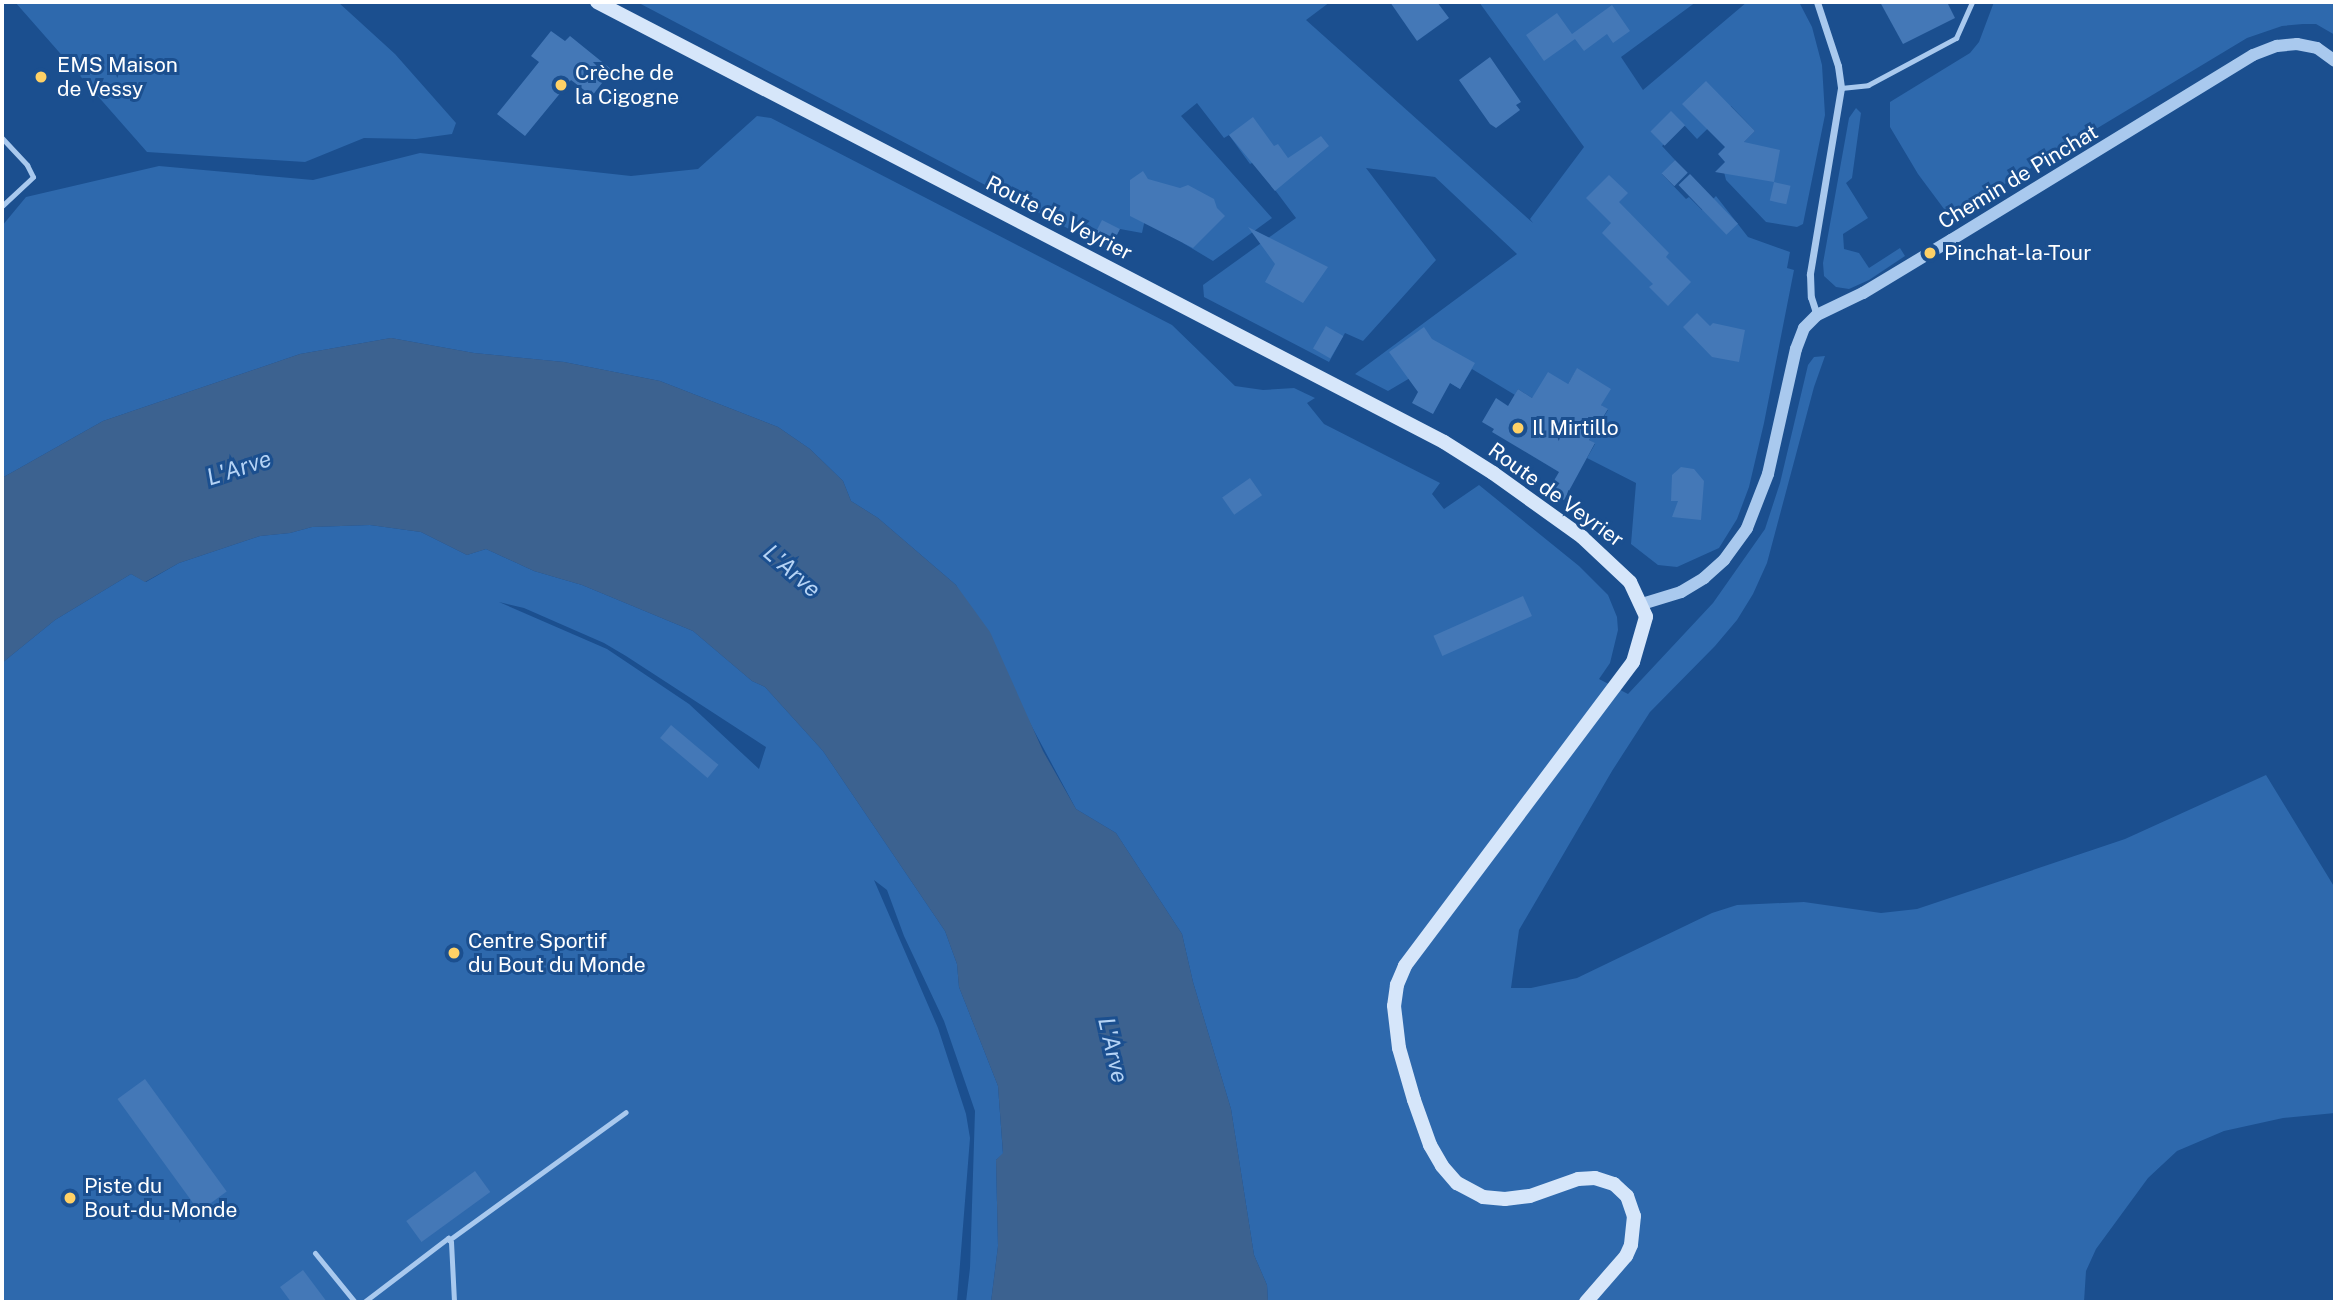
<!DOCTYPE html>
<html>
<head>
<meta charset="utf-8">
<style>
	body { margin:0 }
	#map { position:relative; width:2337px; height:1304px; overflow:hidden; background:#1b4f8f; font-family:"Public Sans",sans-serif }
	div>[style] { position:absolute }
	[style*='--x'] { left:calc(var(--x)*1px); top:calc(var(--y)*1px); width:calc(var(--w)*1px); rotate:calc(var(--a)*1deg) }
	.green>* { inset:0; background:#2e69ad }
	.water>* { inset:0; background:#3c6290 }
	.building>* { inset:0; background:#4478b7; transform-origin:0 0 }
	.service>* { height:5px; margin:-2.5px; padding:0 2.5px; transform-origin:2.5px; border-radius:2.5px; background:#a9c9ee }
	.minor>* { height:7px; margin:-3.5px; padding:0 3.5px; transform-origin:3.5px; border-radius:3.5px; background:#a9c9ee }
	.tertiary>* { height:12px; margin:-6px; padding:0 6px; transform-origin:6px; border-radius:6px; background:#a9c9ee }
	.secondary>* { height:14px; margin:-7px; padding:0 7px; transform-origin:7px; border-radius:7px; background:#d6e6fa }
	.dots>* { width:19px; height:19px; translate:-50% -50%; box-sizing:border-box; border:4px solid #1b4f8f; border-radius:50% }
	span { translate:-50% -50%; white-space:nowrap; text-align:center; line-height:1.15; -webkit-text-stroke:6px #1b4f8f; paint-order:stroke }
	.poi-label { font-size:21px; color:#fff }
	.left { translate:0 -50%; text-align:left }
	.street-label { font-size:21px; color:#fff }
	.water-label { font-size:23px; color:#b5d3f5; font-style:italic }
	.frame { position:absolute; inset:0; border:4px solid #fff; pointer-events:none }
</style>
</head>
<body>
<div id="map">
	<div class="green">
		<div style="clip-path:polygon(15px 2px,338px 2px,395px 54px,456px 123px,452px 134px,416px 139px,364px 138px,305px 162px,147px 152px)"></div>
		<div style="clip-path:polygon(637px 2px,1330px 2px,1306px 20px,1533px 223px,1530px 219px,1584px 147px,1479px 2px,1696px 2px,1621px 57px,1643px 90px,1747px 2px,1799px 2px,1812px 27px,1822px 65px,1825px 115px,1803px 224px,1797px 227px,1766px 222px,1726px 180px,1724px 172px,1739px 147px,1755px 131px,1731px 106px,1697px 139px,1684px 125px,1662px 146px,1675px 160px,1662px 174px,1686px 199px,1689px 197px,1702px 210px,1716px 196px,1748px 237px,1790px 252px,1787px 268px,1794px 270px,1764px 423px,1749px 487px,1737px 519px,1719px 548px,1677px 567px,1658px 565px,1631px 544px,1636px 483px,1587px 458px,1595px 444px,1589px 440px,1608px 410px,1601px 405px,1577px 369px,1568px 384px,1532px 398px,1518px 389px,1515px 395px,1472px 369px,1460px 389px,1427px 368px,1388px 391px,1355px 374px,1517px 254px,1435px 177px,1366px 168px,1436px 260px,1363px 341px,1345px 333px,1329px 362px,1204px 297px,1203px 285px,1296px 218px,1254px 162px,1250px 164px,1229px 135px,1224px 138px,1197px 103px,1181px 116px,1272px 218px,1213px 261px,1183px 243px,1196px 223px,1147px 210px,1142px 233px,1120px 229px,1109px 250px)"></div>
		<div style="clip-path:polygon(1994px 2px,2335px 2px,2335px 35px,2316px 24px,2303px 24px,2282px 26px,2247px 38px,1950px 217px,1918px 174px,1890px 127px,1890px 102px,1970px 53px,1979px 42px)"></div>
		<div style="clip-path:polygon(1856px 108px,1861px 113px,1852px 178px,1846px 183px,1868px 218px,1843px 234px,1844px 249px,1859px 253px,1869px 268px,1900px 248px,1905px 256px,1869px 280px,1849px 289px,1836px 287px,1824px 276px,1823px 263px,1849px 118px)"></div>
		<div style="clip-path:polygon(757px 116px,771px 118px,1172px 325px,1235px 386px,1263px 390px,1294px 388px,1315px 398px,1307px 403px,1324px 424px,1440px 483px,1432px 494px,1444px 509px,1479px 485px,1579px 566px,1608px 595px,1617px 617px,1618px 630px,1610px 663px,1599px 679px,1628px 694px,1713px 603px,1765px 529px,1780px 483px,1808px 365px,1814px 357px,1825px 356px,1814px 387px,1767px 563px,1753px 594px,1737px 620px,1715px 646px,1650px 712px,1612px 771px,1519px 930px,1511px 988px,1531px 988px,1577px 978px,1712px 913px,1737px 905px,1804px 902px,1881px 913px,1917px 909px,2125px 839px,2266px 775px,2335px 888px,2335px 1113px,2283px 1118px,2224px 1131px,2177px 1151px,2148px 1178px,2096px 1249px,2086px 1271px,2084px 1302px,1268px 1302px,1267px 1285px,1254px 1255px,1231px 1109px,1193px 982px,1182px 934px,1116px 833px,1076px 809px,956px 585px,878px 518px,851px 501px,843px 481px,810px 449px,778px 427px,660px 381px,564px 362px,474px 353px,391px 338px,300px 354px,103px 421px,2px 478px,2px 226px,26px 197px,159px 166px,313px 180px,420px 153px,631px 176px,698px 169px)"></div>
		<div style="clip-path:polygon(evenodd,370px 525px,421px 532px,467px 555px,486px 549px,534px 571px,582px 585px,693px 631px,752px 681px,765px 687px,823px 751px,945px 931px,957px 964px,959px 987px,998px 1086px,1003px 1154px,996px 1160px,998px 1246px,991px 1302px,966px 1302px,970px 1268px,975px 1111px,944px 1021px,904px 936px,887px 890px,874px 880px,938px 1028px,966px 1114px,970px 1138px,957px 1302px,2px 1302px,2px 663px,55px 620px,131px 574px,146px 582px,179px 563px,260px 536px,290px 533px,312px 527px,370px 525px,499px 602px,524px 608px,604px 643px,626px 656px,766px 747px,759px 769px,689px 704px,607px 649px,499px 602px)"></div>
	</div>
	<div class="water">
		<div style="clip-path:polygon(391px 338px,474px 353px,564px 362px,660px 381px,778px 427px,810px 449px,843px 481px,851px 501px,878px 518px,956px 585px,990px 632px,1043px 751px,1076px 809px,1116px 833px,1182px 934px,1193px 982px,1231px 1109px,1254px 1255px,1267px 1285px,1268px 1302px,991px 1302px,998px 1246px,996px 1160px,1003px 1153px,998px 1086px,959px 987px,957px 964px,945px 931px,823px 751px,765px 687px,752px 681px,693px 631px,582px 585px,534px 571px,486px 549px,467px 555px,421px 532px,370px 525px,312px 527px,290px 533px,260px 536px,179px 563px,145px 582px,131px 574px,55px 620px,2px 663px,2px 478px,103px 421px,300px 354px)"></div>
	</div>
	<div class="building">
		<div style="clip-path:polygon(1390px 2px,1437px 2px,1449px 18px,1417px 41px)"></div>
		<div style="clip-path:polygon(1880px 2px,1947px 2px,1955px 18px,1903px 44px)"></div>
		<div style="clip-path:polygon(1612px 5px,1630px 31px,1613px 43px,1607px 34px,1584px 51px,1575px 39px,1544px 61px,1526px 35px,1557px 13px,1572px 34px)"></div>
		<div style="clip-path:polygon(551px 31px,565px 41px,570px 36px,612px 70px,592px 96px,571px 80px,525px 136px,497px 114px,539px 62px,531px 56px)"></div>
		<div style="clip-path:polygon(1490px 57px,1521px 102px,1516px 105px,1520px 110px,1496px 128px,1490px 124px,1459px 80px)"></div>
		<div style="clip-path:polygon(1706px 81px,1755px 131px,1744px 142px,1780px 150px,1774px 182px,1715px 172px,1725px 162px,1718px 154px,1725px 147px,1682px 104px)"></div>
		<div style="left:1671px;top:111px;width:20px;height:29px;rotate:45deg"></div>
		<div style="clip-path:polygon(1253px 117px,1274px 146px,1278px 144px,1288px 158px,1321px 136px,1329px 146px,1275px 191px,1229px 135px)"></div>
		<div style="left:1675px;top:160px;width:18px;height:19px;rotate:45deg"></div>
		<div style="clip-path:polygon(1143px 171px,1148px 179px,1180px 188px,1188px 185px,1214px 199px,1217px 208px,1225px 216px,1193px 248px,1130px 216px,1130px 180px)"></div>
		<div style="left:1690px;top:174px;width:69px;height:16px;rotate:46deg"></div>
		<div style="clip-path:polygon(1609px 175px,1628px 193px,1619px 202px,1669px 253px,1666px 257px,1691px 282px,1668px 306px,1649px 287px,1653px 284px,1602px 233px,1611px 223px,1586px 198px)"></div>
		<div style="left:1774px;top:182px;width:17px;height:19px;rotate:13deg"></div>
		<div style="left:1102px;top:220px;width:20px;height:20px;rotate:27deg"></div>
		<div style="clip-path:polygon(1248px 227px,1328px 267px,1303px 303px,1265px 282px,1275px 264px)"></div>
		<div style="clip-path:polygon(1697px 313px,1710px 326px,1713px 323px,1745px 330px,1739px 362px,1712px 357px,1683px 327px)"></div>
		<div style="left:1326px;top:326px;width:20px;height:26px;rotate:30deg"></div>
		<div style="clip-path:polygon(1424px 327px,1432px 339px,1475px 363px,1460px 389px,1450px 383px,1433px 414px,1412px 403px,1418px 392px,1389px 352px)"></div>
		<div style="clip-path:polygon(1577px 368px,1611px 389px,1601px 405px,1608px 409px,1589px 440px,1595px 443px,1564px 500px,1548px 491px,1559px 472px,1492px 432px,1494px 429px,1482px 422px,1496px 398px,1508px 406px,1518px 389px,1532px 398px,1548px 372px,1568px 384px)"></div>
		<div style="clip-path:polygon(1681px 467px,1694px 469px,1704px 481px,1701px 520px,1672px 517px,1678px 501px,1671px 501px,1672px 475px)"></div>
		<div style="left:1250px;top:478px;width:21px;height:34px;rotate:55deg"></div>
		<div style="left:1523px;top:596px;width:22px;height:98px;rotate:66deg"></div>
		<div style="left:671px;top:725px;width:62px;height:17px;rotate:40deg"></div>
		<div style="left:145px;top:1079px;width:139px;height:34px;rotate:54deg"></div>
		<div style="left:475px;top:1171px;width:26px;height:85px;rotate:54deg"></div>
		<div style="clip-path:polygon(303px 1270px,327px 1302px,291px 1302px,280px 1287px)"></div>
	</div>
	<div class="service">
		<div style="--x:1841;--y:88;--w:27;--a:-6"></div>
		<div style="--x:1868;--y:85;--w:100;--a:-28.1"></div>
		<div style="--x:1956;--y:38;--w:39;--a:-66"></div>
		<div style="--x:2;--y:138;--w:37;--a:47"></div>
		<div style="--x:27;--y:165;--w:13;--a:63"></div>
		<div style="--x:33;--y:177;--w:42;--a:136.9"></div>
		<div style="--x:449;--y:1240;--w:218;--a:-35.9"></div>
		<div style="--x:315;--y:1253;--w:63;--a:50.8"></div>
		<div style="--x:364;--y:1302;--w:106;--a:-37.3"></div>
		<div style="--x:448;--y:1238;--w:5;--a:53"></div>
		<div style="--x:451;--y:1242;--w:60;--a:87.1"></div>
	</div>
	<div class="minor">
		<div style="--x:1817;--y:2;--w:67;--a:71.8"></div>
		<div style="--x:1838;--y:66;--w:22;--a:82"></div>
		<div style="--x:1841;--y:88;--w:189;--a:99.5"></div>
		<div style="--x:1810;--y:274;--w:23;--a:88"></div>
		<div style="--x:1811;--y:297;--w:19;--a:72"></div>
	</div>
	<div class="tertiary">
		<div style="--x:1642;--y:604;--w:41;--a:-17.1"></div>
		<div style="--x:1681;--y:592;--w:27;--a:-31"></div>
		<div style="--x:1704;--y:578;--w:27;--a:-42"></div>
		<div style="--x:1724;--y:560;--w:39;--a:-54"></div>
		<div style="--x:1747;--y:528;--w:58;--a:-68.7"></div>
		<div style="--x:1768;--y:474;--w:128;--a:-77.4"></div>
		<div style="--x:1796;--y:349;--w:22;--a:-69"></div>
		<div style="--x:1804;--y:328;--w:18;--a:-45"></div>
		<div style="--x:1817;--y:315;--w:51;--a:-25.6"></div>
		<div style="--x:1863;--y:293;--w:103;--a:-31.1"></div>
		<div style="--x:1951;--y:240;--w:354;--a:-31.5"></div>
		<div style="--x:2253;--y:55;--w:26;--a:-21"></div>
		<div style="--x:2277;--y:46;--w:20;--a:-6"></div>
		<div style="--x:2297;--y:44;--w:20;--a:11"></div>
		<div style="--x:2317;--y:48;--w:22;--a:36"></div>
	</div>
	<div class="secondary">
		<div style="--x:597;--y:2;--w:954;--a:27.45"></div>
		<div style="--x:1444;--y:442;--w:58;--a:32.3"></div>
		<div style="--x:1493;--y:473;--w:110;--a:35.7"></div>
		<div style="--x:1582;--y:537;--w:66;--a:43.2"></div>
		<div style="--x:1630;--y:582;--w:38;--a:65"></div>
		<div style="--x:1646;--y:617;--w:47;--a:106.1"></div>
		<div style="--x:1633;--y:662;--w:380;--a:126.9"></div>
		<div style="--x:1405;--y:966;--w:21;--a:113"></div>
		<div style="--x:1397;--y:985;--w:21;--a:98"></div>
		<div style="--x:1394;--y:1006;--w:42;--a:83.2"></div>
		<div style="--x:1399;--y:1048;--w:54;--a:73.9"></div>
		<div style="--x:1414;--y:1100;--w:48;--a:70.4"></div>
		<div style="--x:1430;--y:1145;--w:24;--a:60"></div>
		<div style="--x:1442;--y:1166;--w:23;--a:49"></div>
		<div style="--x:1457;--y:1183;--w:30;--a:28"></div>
		<div style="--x:1483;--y:1197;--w:22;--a:5"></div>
		<div style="--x:1505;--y:1199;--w:25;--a:-7"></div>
		<div style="--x:1530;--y:1196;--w:51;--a:-19.5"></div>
		<div style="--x:1578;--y:1179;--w:17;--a:-3"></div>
		<div style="--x:1595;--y:1178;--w:20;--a:18"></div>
		<div style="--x:1614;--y:1184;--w:18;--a:43"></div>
		<div style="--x:1627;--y:1196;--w:21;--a:71"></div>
		<div style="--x:1634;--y:1216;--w:29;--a:96"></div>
		<div style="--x:1631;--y:1245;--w:12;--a:114"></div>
		<div style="--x:1626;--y:1256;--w:61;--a:131"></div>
	</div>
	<div class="dots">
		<div style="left:41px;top:77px;background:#ffd166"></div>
		<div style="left:561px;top:85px;background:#ffd166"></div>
		<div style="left:1930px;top:253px;background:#ffd166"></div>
		<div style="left:1518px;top:428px;background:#ffd166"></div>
		<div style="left:454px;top:953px;background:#ffd166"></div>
		<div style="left:70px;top:1198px;background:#ffd166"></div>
	</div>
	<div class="poi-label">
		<span class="left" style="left:57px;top:77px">EMS Maison<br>de Vessy</span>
		<span class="left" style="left:575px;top:85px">Crèche de<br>la Cigogne</span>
		<span class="left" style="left:1944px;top:253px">Pinchat-la-Tour</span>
		<span class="left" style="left:1532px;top:428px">Il Mirtillo</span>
		<span class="left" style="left:468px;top:953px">Centre Sportif<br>du Bout du Monde</span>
		<span class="left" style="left:84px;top:1198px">Piste du<br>Bout-du-Monde</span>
	</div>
	<div class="street-label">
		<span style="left:2018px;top:177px;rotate:-31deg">Chemin de Pinchat</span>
		<span style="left:1059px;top:218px;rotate:27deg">Route de Veyrier</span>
		<span style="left:1556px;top:495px;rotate:36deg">Route de Veyrier</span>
	</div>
	<div class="water-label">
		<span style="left:239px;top:468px;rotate:-18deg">L'Arve</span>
		<span style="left:792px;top:571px;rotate:41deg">L'Arve</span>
		<span style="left:1113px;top:1050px;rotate:77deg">L'Arve</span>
	</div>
	<div class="frame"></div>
</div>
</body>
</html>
